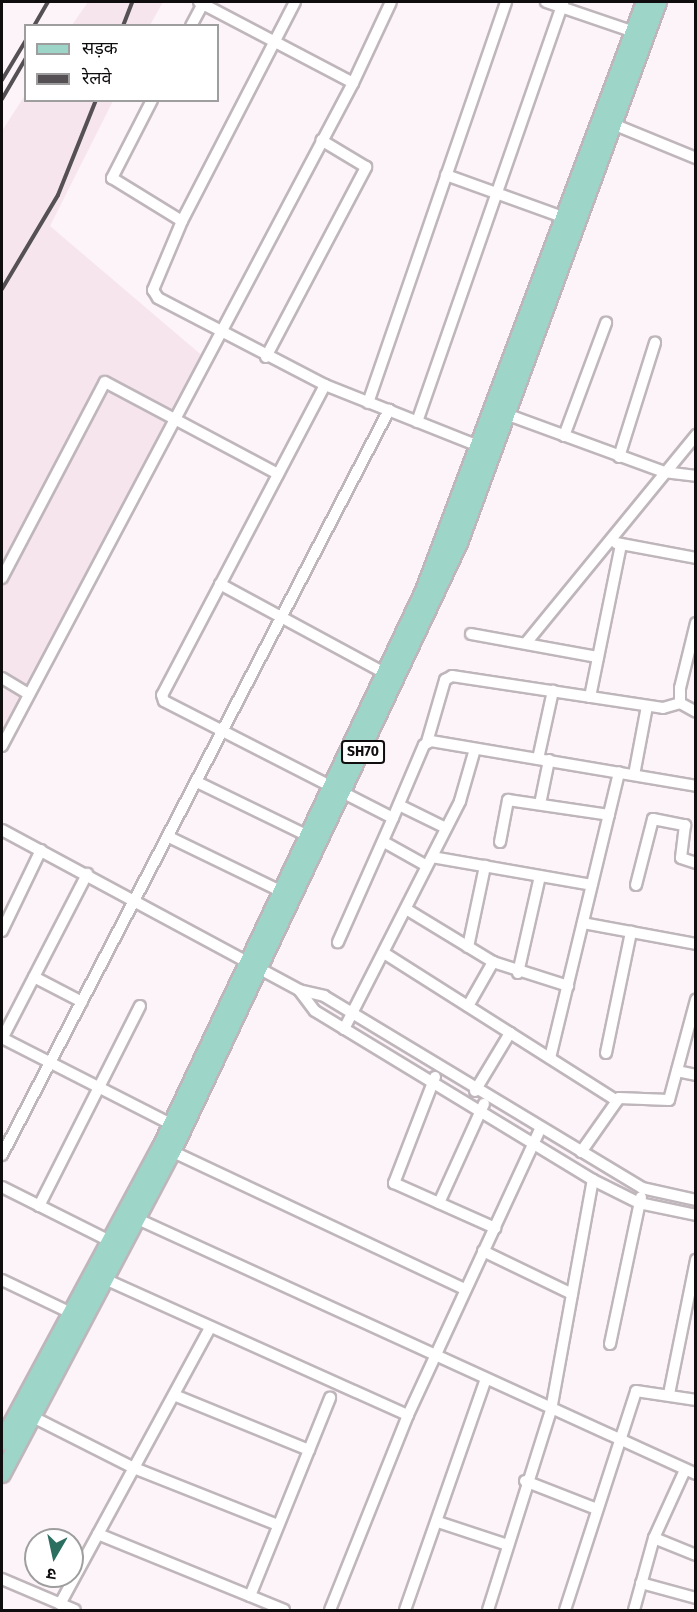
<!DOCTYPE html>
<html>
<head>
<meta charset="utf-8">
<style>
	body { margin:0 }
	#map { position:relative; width:697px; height:1612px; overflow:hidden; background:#fdf4f9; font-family:"Fira Sans","Noto Sans Devanagari",sans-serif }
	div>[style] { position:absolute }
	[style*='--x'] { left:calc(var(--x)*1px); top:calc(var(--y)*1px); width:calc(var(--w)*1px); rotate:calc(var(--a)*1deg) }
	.built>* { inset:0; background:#f6e5ed }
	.roads { filter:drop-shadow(2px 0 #bfb6bb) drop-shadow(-2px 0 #bfb6bb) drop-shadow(0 2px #bfb6bb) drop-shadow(0 -2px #bfb6bb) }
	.street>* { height:10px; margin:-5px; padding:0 5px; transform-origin:5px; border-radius:5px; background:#fff }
	.primary>* { height:16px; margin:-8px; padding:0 8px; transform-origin:8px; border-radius:8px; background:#9dd5c8 }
	.rail>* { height:4px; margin:-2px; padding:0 2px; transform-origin:2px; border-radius:2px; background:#555053 }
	span { translate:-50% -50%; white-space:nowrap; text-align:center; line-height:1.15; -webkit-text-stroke:4.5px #fff; paint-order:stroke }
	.shield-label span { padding:2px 4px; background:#fff; border:2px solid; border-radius:4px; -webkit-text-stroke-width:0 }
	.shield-label { font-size:14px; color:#100d0f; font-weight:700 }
	.frame { position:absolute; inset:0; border:3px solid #100d0f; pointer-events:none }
	.legend { position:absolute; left:24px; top:24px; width:195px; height:78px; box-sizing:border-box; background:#fff; border:2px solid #9f9e9f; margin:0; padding:8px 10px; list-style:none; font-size:18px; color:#100d0f }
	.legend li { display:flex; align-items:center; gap:12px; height:30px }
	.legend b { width:30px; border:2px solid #9f9e9f }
	.north { position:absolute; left:24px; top:1528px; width:60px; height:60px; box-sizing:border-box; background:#fff; border:2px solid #9f9e9f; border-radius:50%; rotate:189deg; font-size:16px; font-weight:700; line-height:24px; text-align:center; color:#100d0f }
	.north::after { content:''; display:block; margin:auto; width:21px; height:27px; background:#2c6f61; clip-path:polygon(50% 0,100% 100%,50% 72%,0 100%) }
</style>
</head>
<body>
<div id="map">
	<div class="built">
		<div style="clip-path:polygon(88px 2px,163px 2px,150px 25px,72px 25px)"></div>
		<div style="clip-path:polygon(25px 95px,26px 100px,113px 101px,50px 226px,212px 364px,2px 740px,2px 131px)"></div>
	</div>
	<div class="roads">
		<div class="street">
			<div style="--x:199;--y:2;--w:174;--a:27.7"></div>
			<div style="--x:295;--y:2;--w:246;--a:117.3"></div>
			<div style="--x:182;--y:221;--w:75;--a:112.8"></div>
			<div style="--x:153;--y:290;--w:9;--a:58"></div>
			<div style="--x:158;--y:298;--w:188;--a:27.5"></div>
			<div style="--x:325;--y:385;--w:170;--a:21.7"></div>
			<div style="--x:546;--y:2;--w:99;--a:18.8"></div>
			<div style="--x:191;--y:26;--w:26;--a:-62"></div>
			<div style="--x:152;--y:100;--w:88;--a:117.1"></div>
			<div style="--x:112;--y:178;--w:82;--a:31.6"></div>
			<div style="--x:613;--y:124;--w:90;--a:22.3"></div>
			<div style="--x:446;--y:175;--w:130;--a:19.8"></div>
			<div style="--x:266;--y:357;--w:215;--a:-62.2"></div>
			<div style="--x:366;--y:167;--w:52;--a:-149"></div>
			<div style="--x:325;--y:385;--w:350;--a:117.7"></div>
			<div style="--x:162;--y:695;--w:6;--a:72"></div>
			<div style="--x:164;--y:701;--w:257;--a:27.1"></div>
			<div style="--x:393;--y:818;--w:136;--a:113.9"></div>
			<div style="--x:368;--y:403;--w:424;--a:-71"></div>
			<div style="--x:503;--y:413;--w:171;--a:20.1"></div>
			<div style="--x:664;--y:472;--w:32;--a:7"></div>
			<div style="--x:417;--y:422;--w:445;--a:-70.8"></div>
			<div style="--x:564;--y:436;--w:121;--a:-69.6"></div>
			<div style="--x:619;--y:457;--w:120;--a:-72.5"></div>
			<div style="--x:616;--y:543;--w:81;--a:10.6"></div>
			<div style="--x:2;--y:578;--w:221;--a:-62.3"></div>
			<div style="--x:105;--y:382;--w:196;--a:28"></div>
			<div style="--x:220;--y:584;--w:191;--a:28.4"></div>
			<div style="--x:696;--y:623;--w:67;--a:103.8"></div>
			<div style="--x:680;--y:688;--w:15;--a:90"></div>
			<div style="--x:680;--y:703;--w:18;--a:29"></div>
			<div style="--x:471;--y:634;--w:129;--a:10.3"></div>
			<div style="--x:526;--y:643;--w:269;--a:-50.7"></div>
			<div style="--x:2;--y:678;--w:31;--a:31"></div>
			<div style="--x:590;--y:697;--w:156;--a:-78.5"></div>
			<div style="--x:427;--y:742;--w:65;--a:-73.8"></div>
			<div style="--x:445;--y:680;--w:8;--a:-30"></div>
			<div style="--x:452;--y:676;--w:213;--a:8.6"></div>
			<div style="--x:663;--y:708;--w:18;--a:-16"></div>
			<div style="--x:2;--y:746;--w:750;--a:-62.1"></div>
			<div style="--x:353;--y:83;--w:89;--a:-64.9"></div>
			<div style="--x:538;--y:759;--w:70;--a:-77.6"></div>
			<div style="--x:634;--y:775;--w:70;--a:-79.3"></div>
			<div style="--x:197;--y:782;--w:123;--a:25.9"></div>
			<div style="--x:540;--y:804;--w:45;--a:-78.4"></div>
			<div style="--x:399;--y:805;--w:52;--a:26.1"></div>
			<div style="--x:393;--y:818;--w:79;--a:-67"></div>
			<div style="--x:424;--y:745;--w:8;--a:-30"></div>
			<div style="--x:431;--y:741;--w:269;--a:9.6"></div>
			<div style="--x:2;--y:830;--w:337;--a:28.3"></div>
			<div style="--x:299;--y:990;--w:26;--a:13"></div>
			<div style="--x:324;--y:996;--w:371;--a:31.1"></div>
			<div style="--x:642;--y:1188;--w:55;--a:12.5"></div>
			<div style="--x:171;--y:838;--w:129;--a:25.8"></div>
			<div style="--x:384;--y:842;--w:49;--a:29.2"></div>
			<div style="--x:500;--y:842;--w:43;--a:-79.2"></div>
			<div style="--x:508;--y:800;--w:102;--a:8.4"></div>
			<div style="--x:432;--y:857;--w:162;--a:9.9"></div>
			<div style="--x:636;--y:885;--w:68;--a:-75.6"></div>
			<div style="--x:653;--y:819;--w:33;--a:11"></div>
			<div style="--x:685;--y:825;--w:33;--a:97"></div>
			<div style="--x:681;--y:858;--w:16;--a:18"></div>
			<div style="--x:406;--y:909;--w:102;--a:31.3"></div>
			<div style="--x:493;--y:962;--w:79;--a:17.7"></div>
			<div style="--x:583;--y:923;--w:115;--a:10.5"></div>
			<div style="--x:2;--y:931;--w:90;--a:-64.3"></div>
			<div style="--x:468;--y:947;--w:83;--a:-78.1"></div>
			<div style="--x:384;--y:953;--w:276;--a:32.4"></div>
			<div style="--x:518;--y:973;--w:99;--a:-77.2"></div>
			<div style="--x:34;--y:977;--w:54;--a:27.5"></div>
			<div style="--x:299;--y:990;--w:26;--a:53"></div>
			<div style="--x:315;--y:1011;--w:325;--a:31.3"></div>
			<div style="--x:593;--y:1180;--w:51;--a:26.6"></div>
			<div style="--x:639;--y:1203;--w:58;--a:11.9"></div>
			<div style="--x:468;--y:1006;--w:51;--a:-60.4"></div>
			<div style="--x:344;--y:1029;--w:256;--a:-63"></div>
			<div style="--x:460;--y:801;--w:54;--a:-73.9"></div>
			<div style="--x:2;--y:1038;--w:196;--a:27"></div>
			<div style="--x:2;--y:1039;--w:186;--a:-62.7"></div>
			<div style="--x:606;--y:1053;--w:124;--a:-78.3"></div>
			<div style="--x:550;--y:1058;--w:294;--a:-76.4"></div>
			<div style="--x:677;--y:1071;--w:19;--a:12"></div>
			<div style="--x:435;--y:1077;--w:114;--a:111.1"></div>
			<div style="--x:394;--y:1183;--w:111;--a:24"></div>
			<div style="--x:475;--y:1091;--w:68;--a:-58.9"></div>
			<div style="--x:167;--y:1149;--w:328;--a:25.2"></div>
			<div style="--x:581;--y:1152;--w:66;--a:-54.9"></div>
			<div style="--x:619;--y:1098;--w:50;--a:2.3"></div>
			<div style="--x:669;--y:1100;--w:104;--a:-74.9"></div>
			<div style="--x:2;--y:1155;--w:840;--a:-62.55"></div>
			<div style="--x:2;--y:1187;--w:125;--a:26.6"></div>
			<div style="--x:439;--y:1203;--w:109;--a:-65.6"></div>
			<div style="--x:39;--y:1206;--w:224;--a:-63.2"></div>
			<div style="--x:131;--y:1216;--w:621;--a:24.54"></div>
			<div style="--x:483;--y:1251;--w:99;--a:25.8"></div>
			<div style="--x:2;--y:1280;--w:83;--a:25.6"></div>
			<div style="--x:107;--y:1280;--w:330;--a:24.2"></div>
			<div style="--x:610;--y:1344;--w:150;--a:-78.1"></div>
			<div style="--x:669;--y:1394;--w:137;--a:-78.6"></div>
			<div style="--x:174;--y:1395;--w:146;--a:22.2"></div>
			<div style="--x:29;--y:1415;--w:118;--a:26.8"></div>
			<div style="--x:134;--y:1468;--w:155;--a:21.6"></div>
			<div style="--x:525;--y:1481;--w:77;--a:21.3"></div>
			<div style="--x:438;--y:1522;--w:71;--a:18.2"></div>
			<div style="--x:98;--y:1534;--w:201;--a:22.2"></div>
			<div style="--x:654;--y:1538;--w:45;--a:22"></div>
			<div style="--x:2;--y:1579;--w:79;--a:23"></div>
			<div style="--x:641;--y:1583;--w:57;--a:15.3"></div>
			<div style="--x:250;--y:1596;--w:214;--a:-68"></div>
			<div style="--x:60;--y:1604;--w:314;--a:-61.5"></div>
			<div style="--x:330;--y:1610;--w:210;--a:-68.2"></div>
			<div style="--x:408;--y:1415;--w:315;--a:-65.2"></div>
			<div style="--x:405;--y:1610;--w:243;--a:-70.7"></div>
			<div style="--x:488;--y:1610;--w:210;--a:-72.5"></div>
			<div style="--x:551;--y:1410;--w:234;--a:-79.7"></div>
			<div style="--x:565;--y:1610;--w:230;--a:-72"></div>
			<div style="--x:636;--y:1391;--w:61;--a:8.5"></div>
			<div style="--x:634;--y:1610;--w:75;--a:-74.5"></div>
			<div style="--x:654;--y:1538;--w:75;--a:-65.5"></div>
		</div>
		<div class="primary">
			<div style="--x:2;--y:1442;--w:335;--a:-61.7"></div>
			<div style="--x:161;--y:1147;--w:615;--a:-64.68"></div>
			<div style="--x:424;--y:591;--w:629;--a:-69.43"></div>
			<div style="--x:2;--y:1474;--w:364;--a:-62.2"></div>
			<div style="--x:172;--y:1152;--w:673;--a:-64.77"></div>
			<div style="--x:459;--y:543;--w:576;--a:-69.8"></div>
		</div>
	</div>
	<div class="rail">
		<div style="--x:34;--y:26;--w:28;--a:-60"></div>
		<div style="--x:123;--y:26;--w:26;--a:-69"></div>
		<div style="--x:2;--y:80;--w:47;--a:-59"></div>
		<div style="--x:2;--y:99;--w:48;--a:-59.7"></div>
		<div style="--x:2;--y:289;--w:109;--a:-59.2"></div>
		<div style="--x:58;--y:195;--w:102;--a:-68.2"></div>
	</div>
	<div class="shield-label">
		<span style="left:363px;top:752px">SH70</span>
	</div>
	<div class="frame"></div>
	<ul class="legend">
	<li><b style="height:8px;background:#9dd5c8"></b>सड़क</li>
	<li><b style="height:8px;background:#555053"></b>रेलवे</li>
	</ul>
	<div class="north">उ</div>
</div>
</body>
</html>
